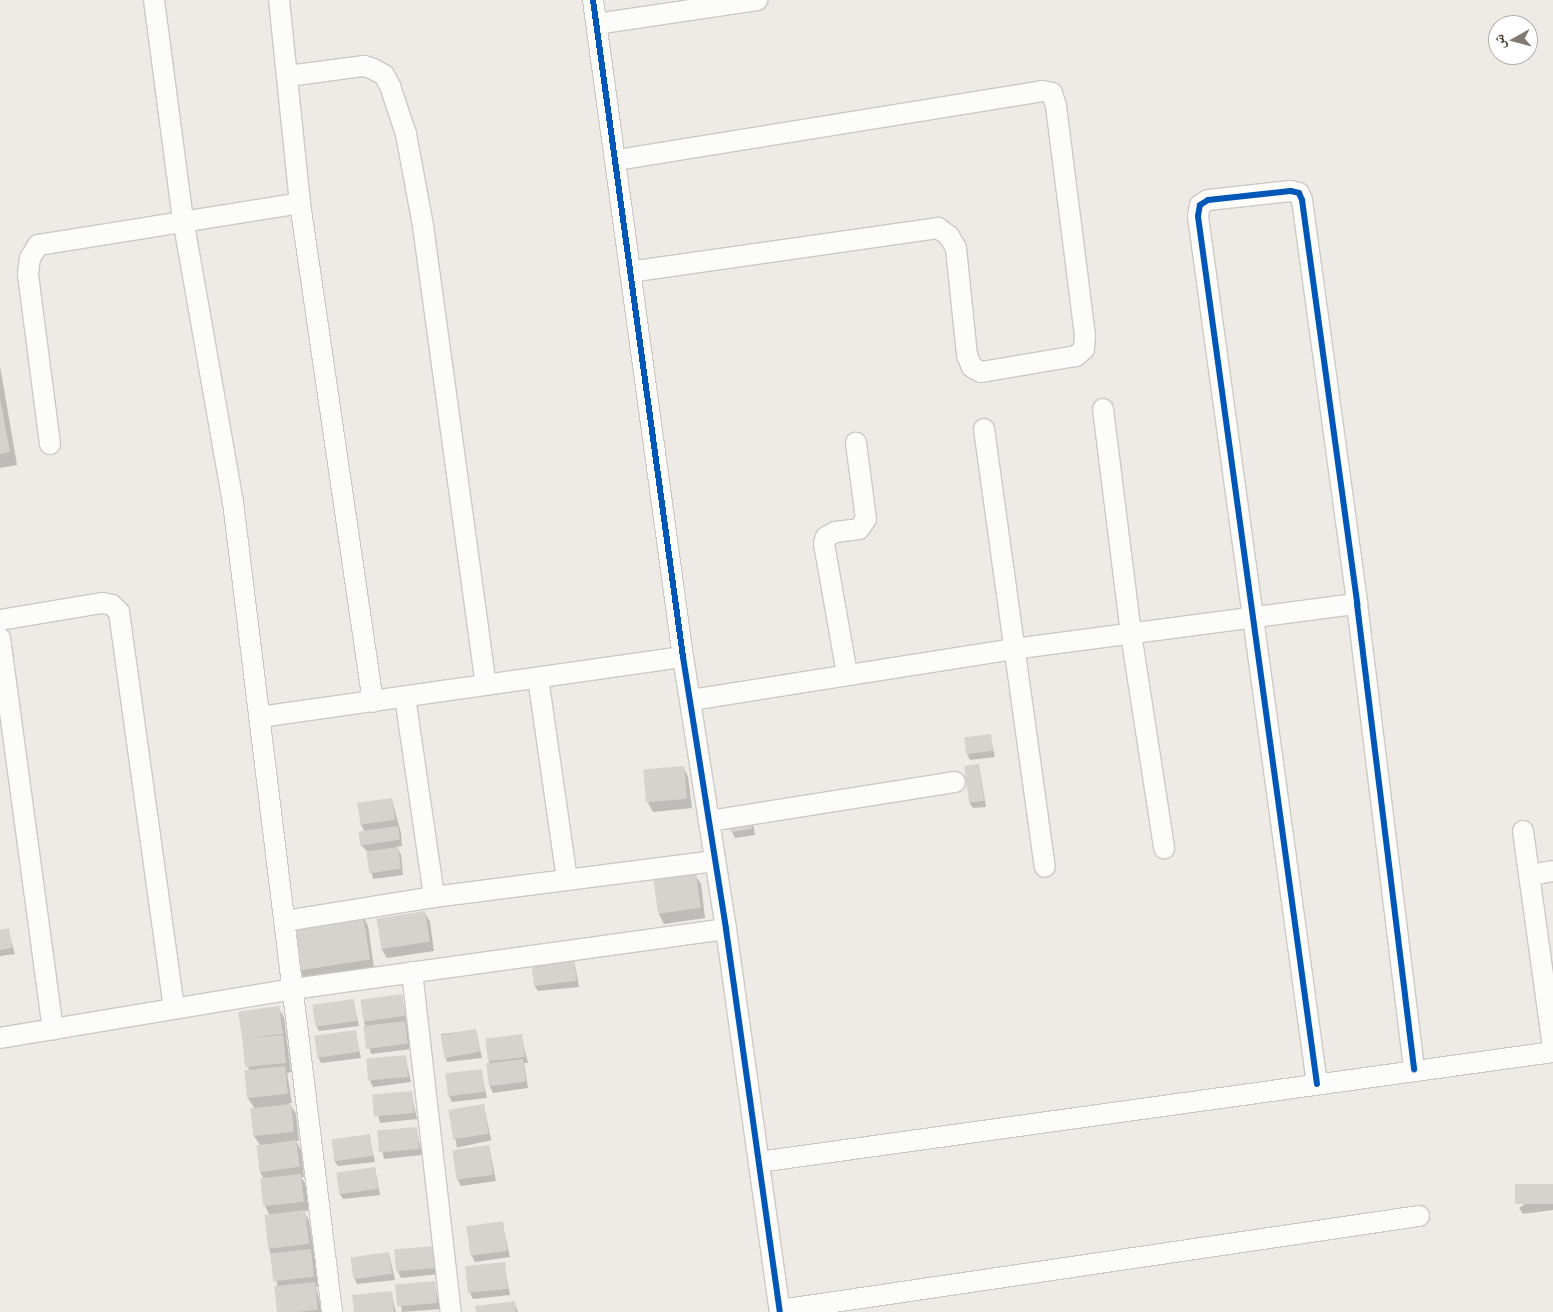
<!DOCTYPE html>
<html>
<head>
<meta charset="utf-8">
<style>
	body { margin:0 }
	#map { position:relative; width:1553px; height:1312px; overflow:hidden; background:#eeebe6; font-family:"Golos Text","Noto Naskh Arabic",sans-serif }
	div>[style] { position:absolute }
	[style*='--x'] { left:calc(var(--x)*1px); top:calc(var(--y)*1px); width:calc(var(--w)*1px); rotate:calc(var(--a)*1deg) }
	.shadow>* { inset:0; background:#0003; transform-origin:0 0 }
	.building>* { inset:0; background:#d6d2cd; transform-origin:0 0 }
	.roads { filter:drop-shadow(1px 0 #ccc9c3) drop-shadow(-1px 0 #ccc9c3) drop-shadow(0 1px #ccc9c3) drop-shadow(0 -1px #ccc9c3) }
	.minor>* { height:20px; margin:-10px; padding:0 10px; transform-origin:10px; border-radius:10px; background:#fcfcfb }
	.cycleway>* { height:6px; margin:-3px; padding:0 3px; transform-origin:3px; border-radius:3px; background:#0057b8 }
	span { translate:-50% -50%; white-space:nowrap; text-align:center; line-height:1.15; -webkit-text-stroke:5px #fff; paint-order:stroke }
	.north { position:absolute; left:1488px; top:15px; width:50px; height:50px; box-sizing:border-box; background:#fff; border:1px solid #b4b1ad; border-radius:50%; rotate:263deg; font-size:14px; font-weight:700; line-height:20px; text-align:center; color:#443c32 }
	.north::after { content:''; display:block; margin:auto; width:18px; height:22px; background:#807971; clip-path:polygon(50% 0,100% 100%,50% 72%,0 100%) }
</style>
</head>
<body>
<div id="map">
	<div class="shadow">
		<div style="clip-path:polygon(0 366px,17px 465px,0 468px)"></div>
		<div style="clip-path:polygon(990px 735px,995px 757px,970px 760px,967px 754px)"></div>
		<div style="clip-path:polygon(979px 765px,986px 807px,973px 808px,969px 802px)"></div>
		<div style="clip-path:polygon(683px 767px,688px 777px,692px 808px,653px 812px,648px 803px)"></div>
		<div style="clip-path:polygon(392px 800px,401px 833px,402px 846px,396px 847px,401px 854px,403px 875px,373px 879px,367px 851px,361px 845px,365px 832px,361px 825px)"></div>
		<div style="clip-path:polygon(753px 824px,755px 835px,735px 838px,732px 832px)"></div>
		<div style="clip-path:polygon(695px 875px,701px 884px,705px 918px,664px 924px,659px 914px)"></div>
		<div style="clip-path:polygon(425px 913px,430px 922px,434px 951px,387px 958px,381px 948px)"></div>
		<div style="clip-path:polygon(363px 916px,368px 926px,374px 968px,304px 978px,299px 969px)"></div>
		<div style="clip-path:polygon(8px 930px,15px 954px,0 956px,0 931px)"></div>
		<div style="clip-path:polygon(574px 959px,579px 987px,538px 991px,534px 985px)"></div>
		<div style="clip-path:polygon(402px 995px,411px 1049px,371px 1054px,364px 1021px)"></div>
		<div style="clip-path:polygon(353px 1000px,359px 1026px,319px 1031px,316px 1025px)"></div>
		<div style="clip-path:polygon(278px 1008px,284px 1017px,291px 1072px,287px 1073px,292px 1103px,289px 1103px,296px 1114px,299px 1141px,296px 1141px,301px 1150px,304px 1177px,301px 1177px,306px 1185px,309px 1211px,304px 1211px,309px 1221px,319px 1286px,316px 1287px,322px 1312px,278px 1312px,275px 1289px,278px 1288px,269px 1248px,270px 1216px,265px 1206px,264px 1179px,260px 1172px,257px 1146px,260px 1145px,254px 1136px,251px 1110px,255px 1109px,248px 1098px,249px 1071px,240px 1012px)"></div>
		<div style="clip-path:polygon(476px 1030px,482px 1058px,447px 1062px,441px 1034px)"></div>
		<div style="clip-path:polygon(355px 1031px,361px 1058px,321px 1063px,318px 1057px)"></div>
		<div style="clip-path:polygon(521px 1035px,528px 1063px,524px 1063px,528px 1088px,493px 1093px,490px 1087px,489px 1061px)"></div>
		<div style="clip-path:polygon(405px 1056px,411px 1082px,373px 1087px,370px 1081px)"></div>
		<div style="clip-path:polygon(481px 1070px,487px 1098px,452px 1102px,449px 1096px)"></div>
		<div style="clip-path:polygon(411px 1092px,417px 1119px,380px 1123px,374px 1096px)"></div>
		<div style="left:484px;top:1106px;width:35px;height:35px;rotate:78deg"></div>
		<div style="clip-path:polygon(416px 1128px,422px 1155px,384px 1159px,378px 1132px)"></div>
		<div style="clip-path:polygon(369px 1136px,375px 1162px,338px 1166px,334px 1160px)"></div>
		<div style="clip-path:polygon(489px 1146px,496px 1181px,461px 1186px,458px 1180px)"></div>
		<div style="clip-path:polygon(375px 1168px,380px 1195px,343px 1199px,339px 1193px)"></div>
		<div style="clip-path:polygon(1553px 1185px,1553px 1210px,1523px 1214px,1519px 1208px)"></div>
		<div style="clip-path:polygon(502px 1222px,510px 1257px,475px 1262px,472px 1256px)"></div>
		<div style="clip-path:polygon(433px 1248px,439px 1274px,401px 1278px,398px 1272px)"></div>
		<div style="clip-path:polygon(389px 1253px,395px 1280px,357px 1284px,354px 1278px)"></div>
		<div style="clip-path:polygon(504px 1264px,510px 1295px,473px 1299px,470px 1293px)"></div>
		<div style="clip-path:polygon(434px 1282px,440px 1309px,402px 1312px,397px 1286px)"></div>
		<div style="clip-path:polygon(391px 1292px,396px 1312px,355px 1312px)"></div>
		<div style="clip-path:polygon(514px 1302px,518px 1312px,477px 1312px)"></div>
	</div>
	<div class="building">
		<div style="clip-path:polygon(0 398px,10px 452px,0 454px)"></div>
		<div style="left:991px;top:734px;width:17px;height:27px;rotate:83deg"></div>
		<div style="left:979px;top:764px;width:37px;height:15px;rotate:82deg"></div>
		<div style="left:684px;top:766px;width:33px;height:41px;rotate:85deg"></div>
		<div style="left:392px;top:798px;width:22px;height:35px;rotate:82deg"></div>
		<div style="left:750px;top:816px;width:13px;height:22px;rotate:81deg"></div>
		<div style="left:398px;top:826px;width:14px;height:40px;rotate:82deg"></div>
		<div style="left:398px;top:847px;width:22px;height:32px;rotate:82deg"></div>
		<div style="left:696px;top:874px;width:34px;height:43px;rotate:82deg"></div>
		<div style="left:425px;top:911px;width:31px;height:49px;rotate:81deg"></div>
		<div style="left:363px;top:915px;width:45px;height:73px;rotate:81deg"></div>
		<div style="clip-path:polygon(9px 928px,12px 948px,0 950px,0 930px)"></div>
		<div style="left:574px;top:958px;width:23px;height:43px;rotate:83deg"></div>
		<div style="left:402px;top:994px;width:22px;height:42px;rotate:82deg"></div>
		<div style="left:354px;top:999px;width:22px;height:42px;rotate:82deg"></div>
		<div style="left:279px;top:1006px;width:28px;height:41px;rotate:82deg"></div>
		<div style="left:405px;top:1021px;width:23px;height:42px;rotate:83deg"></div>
		<div style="left:476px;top:1029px;width:23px;height:36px;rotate:80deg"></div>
		<div style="left:356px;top:1030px;width:22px;height:42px;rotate:82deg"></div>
		<div style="left:522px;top:1034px;width:23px;height:37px;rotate:83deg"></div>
		<div style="left:283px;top:1035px;width:28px;height:41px;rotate:84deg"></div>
		<div style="left:406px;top:1055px;width:22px;height:40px;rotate:85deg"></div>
		<div style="left:523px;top:1059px;width:23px;height:37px;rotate:83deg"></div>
		<div style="left:285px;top:1066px;width:28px;height:41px;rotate:84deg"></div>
		<div style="left:482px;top:1069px;width:23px;height:37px;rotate:83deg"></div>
		<div style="left:412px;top:1091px;width:22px;height:40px;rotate:85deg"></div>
		<div style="left:291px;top:1104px;width:28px;height:41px;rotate:84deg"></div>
		<div style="left:484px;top:1104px;width:30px;height:36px;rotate:81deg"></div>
		<div style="left:417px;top:1127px;width:22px;height:40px;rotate:85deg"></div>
		<div style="left:370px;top:1134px;width:22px;height:39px;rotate:82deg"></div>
		<div style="left:296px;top:1140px;width:27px;height:40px;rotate:82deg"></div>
		<div style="left:489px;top:1145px;width:30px;height:37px;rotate:82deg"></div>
		<div style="left:375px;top:1167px;width:22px;height:39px;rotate:82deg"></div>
		<div style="left:301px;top:1174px;width:28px;height:41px;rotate:84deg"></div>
		<div style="left:1553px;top:1184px;width:20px;height:38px;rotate:90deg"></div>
		<div style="left:305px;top:1210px;width:34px;height:41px;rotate:83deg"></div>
		<div style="left:503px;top:1221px;width:30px;height:37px;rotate:82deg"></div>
		<div style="left:434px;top:1246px;width:22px;height:40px;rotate:85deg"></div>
		<div style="left:311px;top:1249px;width:28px;height:41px;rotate:84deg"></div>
		<div style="left:389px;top:1252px;width:22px;height:39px;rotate:82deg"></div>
		<div style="left:505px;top:1262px;width:27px;height:40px;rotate:84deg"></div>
		<div style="left:435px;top:1281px;width:22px;height:40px;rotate:85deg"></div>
		<div style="left:315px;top:1282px;width:28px;height:41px;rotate:84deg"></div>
		<div style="clip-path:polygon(392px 1291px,394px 1312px,354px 1312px,352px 1295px)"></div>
		<div style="clip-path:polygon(515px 1301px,516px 1312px,476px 1312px,475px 1306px)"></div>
	</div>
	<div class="roads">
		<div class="minor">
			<div style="--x:154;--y:0;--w:221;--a:82.5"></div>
			<div style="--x:183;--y:219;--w:287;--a:80"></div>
			<div style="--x:233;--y:502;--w:816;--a:83.03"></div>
			<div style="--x:279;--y:0;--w:204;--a:84.1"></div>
			<div style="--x:300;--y:203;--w:504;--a:81.68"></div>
			<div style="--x:593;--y:0;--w:663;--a:82.2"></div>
			<div style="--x:683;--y:657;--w:275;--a:81"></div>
			<div style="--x:726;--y:929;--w:387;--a:82"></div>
			<div style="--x:597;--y:24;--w:162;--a:-8.5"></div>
			<div style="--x:288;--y:76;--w:77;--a:-7.5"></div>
			<div style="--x:364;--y:66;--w:9;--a:18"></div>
			<div style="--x:373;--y:69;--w:13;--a:29"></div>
			<div style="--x:384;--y:75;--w:13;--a:61"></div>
			<div style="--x:390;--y:86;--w:51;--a:71.6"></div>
			<div style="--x:406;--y:134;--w:94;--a:79.5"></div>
			<div style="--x:423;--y:226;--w:463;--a:82.2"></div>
			<div style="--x:617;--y:160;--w:431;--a:-9.2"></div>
			<div style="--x:1042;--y:91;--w:10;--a:11"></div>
			<div style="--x:1052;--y:93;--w:14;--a:73"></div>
			<div style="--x:1056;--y:106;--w:231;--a:82.8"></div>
			<div style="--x:1085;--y:335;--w:14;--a:94"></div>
			<div style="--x:1084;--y:349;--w:11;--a:139"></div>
			<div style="--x:1076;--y:356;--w:96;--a:170.4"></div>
			<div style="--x:981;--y:372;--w:10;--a:-151"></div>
			<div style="--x:972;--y:367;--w:13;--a:-113"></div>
			<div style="--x:967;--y:355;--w:108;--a:-95.9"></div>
			<div style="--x:956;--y:248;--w:14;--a:-120"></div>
			<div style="--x:949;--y:236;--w:14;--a:-144"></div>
			<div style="--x:938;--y:228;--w:311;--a:171.9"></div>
			<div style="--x:1103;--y:409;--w:227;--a:82.9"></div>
			<div style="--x:1131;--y:634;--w:217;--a:81.2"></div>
			<div style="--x:984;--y:429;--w:442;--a:82.1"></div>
			<div style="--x:50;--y:444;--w:171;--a:-97.4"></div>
			<div style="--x:28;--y:274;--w:16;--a:-83"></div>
			<div style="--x:30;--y:258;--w:15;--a:-58"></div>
			<div style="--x:38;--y:245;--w:265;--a:-9.1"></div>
			<div style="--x:0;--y:620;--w:103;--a:-9.5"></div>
			<div style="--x:102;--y:603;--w:10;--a:11"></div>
			<div style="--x:112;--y:605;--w:10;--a:45"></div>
			<div style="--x:119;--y:612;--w:400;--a:82.1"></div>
			<div style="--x:0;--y:638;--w:395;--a:82.3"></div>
			<div style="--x:847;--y:674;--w:132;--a:-100"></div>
			<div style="--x:824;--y:544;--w:7;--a:-74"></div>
			<div style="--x:826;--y:537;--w:10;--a:-29"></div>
			<div style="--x:835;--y:532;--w:24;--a:-7"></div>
			<div style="--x:859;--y:529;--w:12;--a:-55"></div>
			<div style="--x:866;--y:519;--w:77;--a:-97.5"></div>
			<div style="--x:538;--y:678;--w:204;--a:81.8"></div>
			<div style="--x:405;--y:697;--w:202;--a:81.7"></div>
			<div style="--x:691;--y:700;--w:326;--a:-9"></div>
			<div style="--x:1013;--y:649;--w:347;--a:-7.5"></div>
			<div style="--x:260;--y:717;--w:427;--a:-8.1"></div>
			<div style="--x:709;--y:821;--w:249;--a:-9"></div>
			<div style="--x:1523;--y:831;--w:217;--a:82.1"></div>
			<div style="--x:1529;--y:875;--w:24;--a:-9"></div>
			<div style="--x:285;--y:921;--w:151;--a:-9.2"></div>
			<div style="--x:434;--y:897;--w:283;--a:-7.3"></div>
			<div style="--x:412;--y:972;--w:342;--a:83.5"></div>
			<div style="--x:0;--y:1038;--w:297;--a:-9.5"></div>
			<div style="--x:293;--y:989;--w:437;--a:-7.9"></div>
			<div style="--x:1317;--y:1084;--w:876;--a:-97.81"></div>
			<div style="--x:1198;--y:216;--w:11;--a:-80"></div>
			<div style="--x:1200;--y:205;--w:9;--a:-32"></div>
			<div style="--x:1208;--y:200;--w:83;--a:-6.2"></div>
			<div style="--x:1291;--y:191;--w:8;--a:14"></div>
			<div style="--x:1299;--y:193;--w:8;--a:67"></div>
			<div style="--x:1302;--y:200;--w:408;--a:82.2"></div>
			<div style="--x:1357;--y:604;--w:469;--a:83"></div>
			<div style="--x:759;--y:1162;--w:802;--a:-7.89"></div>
			<div style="--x:780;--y:1310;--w:646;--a:-8.37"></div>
		</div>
	</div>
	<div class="cycleway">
		<div style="--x:593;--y:0;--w:663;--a:82.2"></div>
		<div style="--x:683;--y:657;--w:275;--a:81"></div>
		<div style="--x:726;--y:929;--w:387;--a:82"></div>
		<div style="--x:1317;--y:1084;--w:876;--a:-97.81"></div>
		<div style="--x:1198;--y:216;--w:11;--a:-80"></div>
		<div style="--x:1200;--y:205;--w:9;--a:-32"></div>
		<div style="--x:1208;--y:200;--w:83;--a:-6.2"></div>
		<div style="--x:1291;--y:191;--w:8;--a:14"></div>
		<div style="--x:1299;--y:193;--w:8;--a:67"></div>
		<div style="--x:1302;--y:200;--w:408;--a:82.2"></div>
		<div style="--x:1357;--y:604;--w:469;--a:83"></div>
	</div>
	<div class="north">ش</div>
</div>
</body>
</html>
